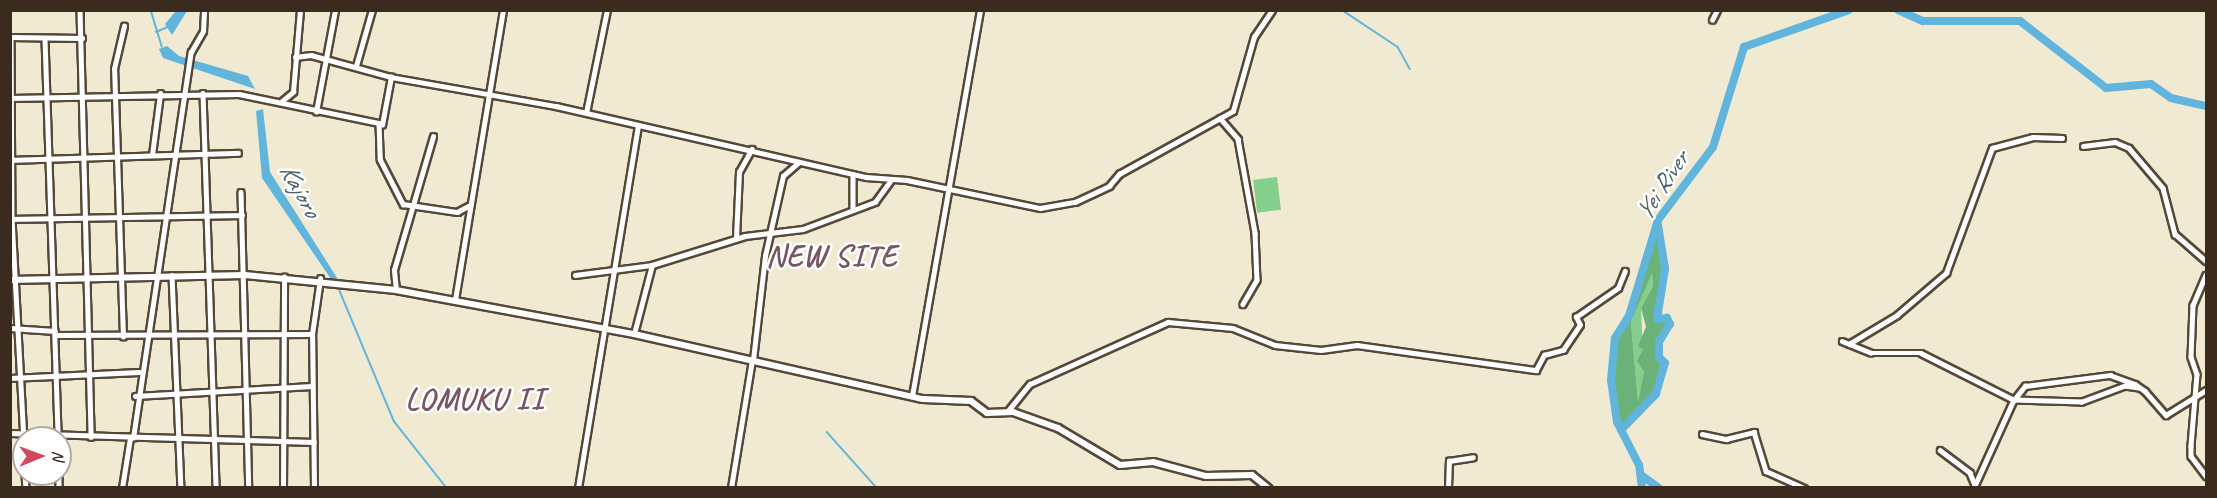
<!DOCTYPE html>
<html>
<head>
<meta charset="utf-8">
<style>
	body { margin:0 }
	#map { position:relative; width:2217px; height:498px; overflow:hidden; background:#efead1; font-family:Caveat,sans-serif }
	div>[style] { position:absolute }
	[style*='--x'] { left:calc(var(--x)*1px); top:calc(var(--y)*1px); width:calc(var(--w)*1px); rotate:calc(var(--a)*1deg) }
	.green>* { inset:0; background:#84cf8c; transform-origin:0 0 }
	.forest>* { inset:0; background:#6bb278 }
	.water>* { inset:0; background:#61b4dc }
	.stream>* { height:1.5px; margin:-0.75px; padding:0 0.75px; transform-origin:0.75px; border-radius:0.75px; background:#61b4dc }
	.river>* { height:8px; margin:-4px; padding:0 4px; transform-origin:4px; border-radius:4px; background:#61b4dc }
	.roads { filter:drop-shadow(2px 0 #564739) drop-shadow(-2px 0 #564739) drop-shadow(0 2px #564739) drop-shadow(0 -2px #564739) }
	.minor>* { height:4.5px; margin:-2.25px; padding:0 2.25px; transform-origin:2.25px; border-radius:2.25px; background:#fff }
	.tertiary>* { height:6px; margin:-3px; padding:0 3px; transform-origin:3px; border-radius:3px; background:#fff }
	span { translate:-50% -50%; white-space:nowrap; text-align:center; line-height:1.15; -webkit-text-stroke:5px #fff; paint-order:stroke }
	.water-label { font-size:26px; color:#4a616a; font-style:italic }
	.district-label { font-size:30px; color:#785663; font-weight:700; letter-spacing:1.5px }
	.frame { position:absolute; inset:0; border:12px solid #3b2a1e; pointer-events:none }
	.north { position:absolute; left:12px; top:426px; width:60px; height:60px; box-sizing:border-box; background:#fff; border:2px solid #b1aaa5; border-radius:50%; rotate:89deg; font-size:16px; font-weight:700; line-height:24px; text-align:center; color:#3b2a1e }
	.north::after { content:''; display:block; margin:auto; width:21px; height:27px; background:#d1495b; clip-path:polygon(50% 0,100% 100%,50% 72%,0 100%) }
</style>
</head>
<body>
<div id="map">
	<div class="green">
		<div style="left:1277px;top:177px;width:33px;height:24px;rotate:83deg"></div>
		<div style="clip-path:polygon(1652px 272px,1653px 286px,1641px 308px,1644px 371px,1638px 401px,1631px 322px)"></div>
	</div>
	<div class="forest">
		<div style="clip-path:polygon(evenodd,1658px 220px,1665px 258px,1657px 319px,1667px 318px,1670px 324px,1659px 342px,1659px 356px,1665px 363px,1656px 394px,1621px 430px,1611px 401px,1615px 338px,1629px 316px,1658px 220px,1652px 273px,1653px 286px,1641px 308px,1646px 327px,1638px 346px,1643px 350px,1637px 361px,1644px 371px,1638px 401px,1631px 322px,1652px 273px)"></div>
	</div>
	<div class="water">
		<div style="clip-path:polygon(176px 11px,187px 11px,172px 35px,165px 24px)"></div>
		<div style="clip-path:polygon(167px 46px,179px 56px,248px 76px,255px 89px,163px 58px,159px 49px)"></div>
		<div style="clip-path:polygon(263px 109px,270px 172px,339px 281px,331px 279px,262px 178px,256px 111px)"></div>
	</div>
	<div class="stream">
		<div style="--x:151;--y:10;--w:38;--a:73"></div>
		<div style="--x:1342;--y:10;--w:67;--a:33.5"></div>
		<div style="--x:1398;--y:47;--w:25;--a:61"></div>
		<div style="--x:156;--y:32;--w:13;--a:-23"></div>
		<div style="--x:340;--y:291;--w:141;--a:67.4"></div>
		<div style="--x:394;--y:421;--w:85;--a:51.7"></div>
		<div style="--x:827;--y:432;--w:75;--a:48.2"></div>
	</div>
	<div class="river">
		<div style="--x:1898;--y:10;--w:27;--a:24"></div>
		<div style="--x:1923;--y:21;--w:97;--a:0"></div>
		<div style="--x:2020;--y:21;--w:109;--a:37.9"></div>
		<div style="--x:2106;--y:88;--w:45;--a:-5.1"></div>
		<div style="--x:2151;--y:84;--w:24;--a:35"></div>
		<div style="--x:2171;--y:98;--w:36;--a:13"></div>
		<div style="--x:1621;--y:430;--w:50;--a:-45.8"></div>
		<div style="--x:1656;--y:394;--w:32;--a:-74"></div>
		<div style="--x:1665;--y:363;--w:8;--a:-135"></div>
		<div style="--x:1659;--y:357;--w:15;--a:-90"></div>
		<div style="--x:1659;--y:342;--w:21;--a:-59"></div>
		<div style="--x:1670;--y:324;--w:7;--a:-117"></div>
		<div style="--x:1667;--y:318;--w:10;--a:174"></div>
		<div style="--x:1657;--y:319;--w:51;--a:-80.9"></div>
		<div style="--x:1665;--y:269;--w:45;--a:-99"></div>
		<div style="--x:1641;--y:475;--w:22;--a:36"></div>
		<div style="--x:1642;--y:488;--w:23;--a:-97"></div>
		<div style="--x:1639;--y:465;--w:48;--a:-117.1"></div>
		<div style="--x:1617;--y:422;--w:42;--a:-98.1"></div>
		<div style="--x:1611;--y:380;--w:42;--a:-84.6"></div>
		<div style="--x:1615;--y:338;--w:26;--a:-58"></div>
		<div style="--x:1629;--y:316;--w:100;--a:-73.2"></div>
		<div style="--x:1658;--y:220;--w:91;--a:-53"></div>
		<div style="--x:1713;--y:147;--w:105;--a:-72.8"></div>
		<div style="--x:1744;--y:47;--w:111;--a:-19.4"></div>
	</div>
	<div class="roads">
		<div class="minor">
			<div style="--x:80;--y:10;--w:427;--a:88.5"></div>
			<div style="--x:1712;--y:20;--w:11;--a:-63"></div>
			<div style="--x:10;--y:37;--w:72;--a:0.8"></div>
			<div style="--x:11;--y:38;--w:181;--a:89.7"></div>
			<div style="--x:12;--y:219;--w:219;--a:86.9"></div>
			<div style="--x:45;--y:39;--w:399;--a:88.1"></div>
			<div style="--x:295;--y:57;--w:16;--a:-7"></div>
			<div style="--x:311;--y:55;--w:83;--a:15.4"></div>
			<div style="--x:391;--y:77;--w:168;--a:10"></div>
			<div style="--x:556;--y:106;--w:318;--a:12.9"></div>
			<div style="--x:866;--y:177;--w:41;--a:4.2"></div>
			<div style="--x:907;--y:180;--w:136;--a:11.9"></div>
			<div style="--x:1040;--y:208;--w:36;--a:-10"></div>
			<div style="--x:1075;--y:202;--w:38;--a:-25"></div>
			<div style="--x:1109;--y:186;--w:16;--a:-50"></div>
			<div style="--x:1119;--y:174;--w:130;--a:-28.9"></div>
			<div style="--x:1233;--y:111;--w:77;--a:-74.2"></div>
			<div style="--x:1254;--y:37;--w:32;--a:-56"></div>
			<div style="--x:356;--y:66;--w:58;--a:-74.1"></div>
			<div style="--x:203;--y:93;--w:395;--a:88.1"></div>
			<div style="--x:10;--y:98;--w:229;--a:-1"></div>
			<div style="--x:239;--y:94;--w:143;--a:11.7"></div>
			<div style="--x:379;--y:123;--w:36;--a:88"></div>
			<div style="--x:380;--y:159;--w:51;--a:62.9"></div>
			<div style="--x:403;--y:204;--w:55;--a:8.4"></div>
			<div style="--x:457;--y:212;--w:15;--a:-28"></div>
			<div style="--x:281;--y:102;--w:16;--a:-40"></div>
			<div style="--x:293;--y:92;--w:82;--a:-85.1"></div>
			<div style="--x:316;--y:112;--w:104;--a:-79.4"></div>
			<div style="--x:586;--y:113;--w:105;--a:-78.5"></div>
			<div style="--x:1220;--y:118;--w:28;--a:49"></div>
			<div style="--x:1238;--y:139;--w:96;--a:79.7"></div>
			<div style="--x:1255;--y:233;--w:47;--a:87.6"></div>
			<div style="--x:1257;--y:280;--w:28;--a:120"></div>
			<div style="--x:382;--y:125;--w:49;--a:-79.4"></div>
			<div style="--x:2083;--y:146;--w:32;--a:-7"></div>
			<div style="--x:2115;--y:142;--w:15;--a:23"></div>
			<div style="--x:2129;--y:148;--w:52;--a:49.6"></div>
			<div style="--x:2163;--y:188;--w:48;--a:75.4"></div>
			<div style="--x:2175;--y:234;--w:41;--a:41.1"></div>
			<div style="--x:152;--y:155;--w:62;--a:-82.5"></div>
			<div style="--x:10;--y:160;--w:228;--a:-1.8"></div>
			<div style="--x:853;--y:174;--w:35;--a:90"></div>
			<div style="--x:241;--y:192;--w:296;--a:88.5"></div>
			<div style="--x:10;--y:219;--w:232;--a:-1"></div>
			<div style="--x:736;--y:238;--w:66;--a:-87.4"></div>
			<div style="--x:739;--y:172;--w:26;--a:-61"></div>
			<div style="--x:172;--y:275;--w:213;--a:87.6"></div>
			<div style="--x:575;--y:275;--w:78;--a:-7.4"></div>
			<div style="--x:652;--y:265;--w:97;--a:-17.3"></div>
			<div style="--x:745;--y:236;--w:58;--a:-6.9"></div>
			<div style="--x:803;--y:229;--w:77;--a:-20.6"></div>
			<div style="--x:875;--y:202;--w:26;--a:-54"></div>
			<div style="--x:2206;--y:275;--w:33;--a:113"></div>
			<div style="--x:2193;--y:305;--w:52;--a:92.2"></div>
			<div style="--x:2191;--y:357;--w:18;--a:71"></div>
			<div style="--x:2197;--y:374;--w:72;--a:94.8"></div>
			<div style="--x:2191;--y:446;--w:10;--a:90"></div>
			<div style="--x:2191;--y:456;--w:25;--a:53"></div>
			<div style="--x:396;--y:290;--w:20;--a:-96"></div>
			<div style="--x:394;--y:270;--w:139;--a:-73.7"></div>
			<div style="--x:455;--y:300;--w:294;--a:-80.6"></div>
			<div style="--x:10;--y:328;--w:45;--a:3.8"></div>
			<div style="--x:634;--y:334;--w:71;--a:-75.4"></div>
			<div style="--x:55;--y:335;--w:257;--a:-0.2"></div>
			<div style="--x:123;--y:337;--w:268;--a:-91.9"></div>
			<div style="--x:114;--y:69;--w:44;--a:-76.9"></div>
			<div style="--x:1842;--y:341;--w:31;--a:22"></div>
			<div style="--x:1871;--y:353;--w:50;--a:0"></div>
			<div style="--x:1921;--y:353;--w:104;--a:26.8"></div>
			<div style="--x:2014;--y:400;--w:97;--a:114.4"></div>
			<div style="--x:1849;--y:344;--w:56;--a:-31.1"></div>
			<div style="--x:1897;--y:315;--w:65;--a:-40.6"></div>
			<div style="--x:1946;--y:273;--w:133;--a:-69.8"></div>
			<div style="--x:1992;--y:148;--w:42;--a:-15"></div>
			<div style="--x:2033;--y:137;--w:29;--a:2"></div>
			<div style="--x:753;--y:360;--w:105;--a:-83.4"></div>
			<div style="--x:765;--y:256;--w:82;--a:-77.3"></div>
			<div style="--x:783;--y:176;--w:21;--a:-41"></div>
			<div style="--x:10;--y:378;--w:129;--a:-2.7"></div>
			<div style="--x:2139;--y:388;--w:14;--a:-172"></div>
			<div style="--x:2125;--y:386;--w:46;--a:159.6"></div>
			<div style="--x:2082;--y:402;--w:68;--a:-178.3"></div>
			<div style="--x:2014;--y:400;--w:18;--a:-52"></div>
			<div style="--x:2025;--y:386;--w:86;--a:-7.4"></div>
			<div style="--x:2110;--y:375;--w:27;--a:20"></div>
			<div style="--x:2135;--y:384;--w:12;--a:35"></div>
			<div style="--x:2145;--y:391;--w:32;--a:49"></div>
			<div style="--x:2166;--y:415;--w:47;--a:-32"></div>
			<div style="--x:135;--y:396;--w:177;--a:-3.2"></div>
			<div style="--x:912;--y:396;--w:392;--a:-80"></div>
			<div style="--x:1007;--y:412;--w:36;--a:-51"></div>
			<div style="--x:1030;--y:384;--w:151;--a:-24.2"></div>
			<div style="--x:1168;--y:322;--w:65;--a:5.3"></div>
			<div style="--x:1233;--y:328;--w:45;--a:22"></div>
			<div style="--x:1275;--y:345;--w:46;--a:6.2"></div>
			<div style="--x:1321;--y:350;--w:36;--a:-8"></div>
			<div style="--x:1357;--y:345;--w:181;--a:8"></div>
			<div style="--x:1536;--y:370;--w:17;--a:-62"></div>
			<div style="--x:1544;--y:355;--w:20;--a:-15"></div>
			<div style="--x:1563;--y:350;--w:30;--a:-56"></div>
			<div style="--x:1580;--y:325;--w:9;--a:-117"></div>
			<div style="--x:1576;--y:317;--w:51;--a:-34.6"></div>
			<div style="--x:1618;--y:288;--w:18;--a:-68"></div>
			<div style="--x:10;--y:433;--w:304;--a:1.7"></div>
			<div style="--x:1702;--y:434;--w:25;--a:12"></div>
			<div style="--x:1726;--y:439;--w:29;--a:-14"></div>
			<div style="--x:1754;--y:432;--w:41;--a:72.9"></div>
			<div style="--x:1766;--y:471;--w:42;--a:24.1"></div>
			<div style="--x:133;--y:438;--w:390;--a:-81.5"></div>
			<div style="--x:191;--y:52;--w:24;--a:-60"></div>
			<div style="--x:203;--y:31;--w:21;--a:-87"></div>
			<div style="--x:1940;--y:450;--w:38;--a:37"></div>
			<div style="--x:1970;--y:473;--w:13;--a:67"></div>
			<div style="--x:25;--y:474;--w:14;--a:86"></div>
			<div style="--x:59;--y:474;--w:14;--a:90"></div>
			<div style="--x:122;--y:488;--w:51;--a:-80.9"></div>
			<div style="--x:283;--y:488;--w:211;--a:-89.7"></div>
			<div style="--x:314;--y:488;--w:154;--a:-90.7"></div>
			<div style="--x:312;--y:334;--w:56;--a:-81.7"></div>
			<div style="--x:578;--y:488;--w:367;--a:-80.6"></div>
			<div style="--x:731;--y:488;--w:130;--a:-80.7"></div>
			<div style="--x:1448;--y:488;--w:27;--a:-88"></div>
			<div style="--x:1449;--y:461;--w:24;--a:-9"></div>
		</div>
		<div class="tertiary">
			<div style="--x:10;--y:280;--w:235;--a:-1.2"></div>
			<div style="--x:245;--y:275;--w:152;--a:5.7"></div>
			<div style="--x:396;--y:290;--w:242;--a:10.5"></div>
			<div style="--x:634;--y:334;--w:296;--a:12.7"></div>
			<div style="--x:923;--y:399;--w:48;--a:2.4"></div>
			<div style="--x:971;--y:401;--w:20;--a:37"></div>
			<div style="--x:987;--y:413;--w:26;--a:-2"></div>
			<div style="--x:1013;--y:412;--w:48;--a:19.6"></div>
			<div style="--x:1058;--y:428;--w:72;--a:30.8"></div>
			<div style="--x:1120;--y:465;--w:33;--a:-5"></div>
			<div style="--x:1153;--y:462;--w:55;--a:14.8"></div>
			<div style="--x:1206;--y:476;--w:46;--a:-1.2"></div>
			<div style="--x:1252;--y:475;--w:21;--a:39"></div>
		</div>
	</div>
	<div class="water-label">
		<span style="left:1662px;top:186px;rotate:-57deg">Yei River</span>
		<span style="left:300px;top:190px;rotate:61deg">Kajoro</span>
	</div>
	<div class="district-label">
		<span style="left:832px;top:256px">NEW SITE</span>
		<span style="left:475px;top:399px">LOMUKU II</span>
	</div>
	<div class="frame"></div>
	<div class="north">N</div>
</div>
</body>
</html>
